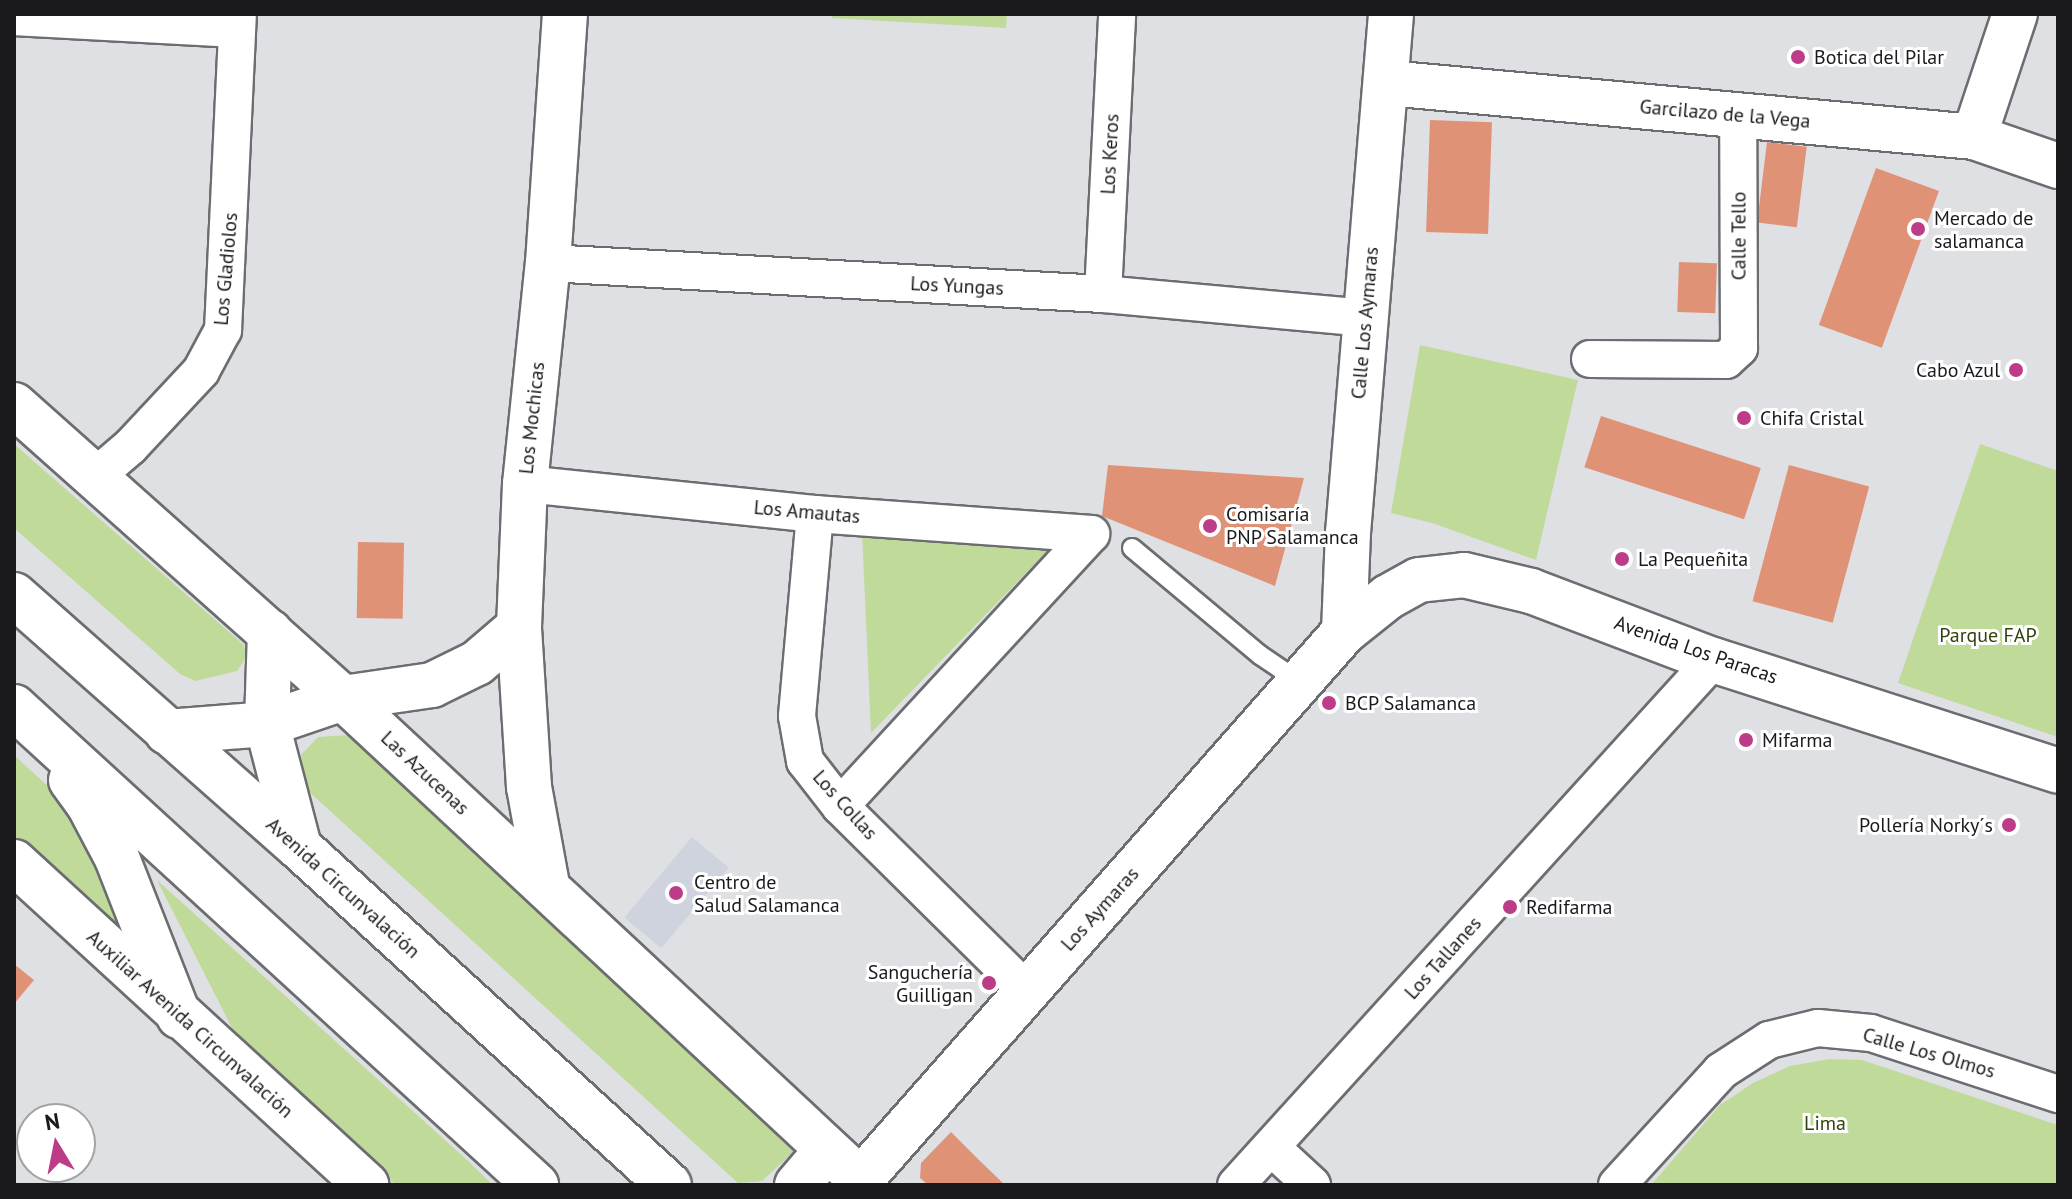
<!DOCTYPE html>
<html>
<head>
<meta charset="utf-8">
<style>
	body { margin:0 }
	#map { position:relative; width:2072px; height:1199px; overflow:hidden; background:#dee0e4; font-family:"PT Sans",sans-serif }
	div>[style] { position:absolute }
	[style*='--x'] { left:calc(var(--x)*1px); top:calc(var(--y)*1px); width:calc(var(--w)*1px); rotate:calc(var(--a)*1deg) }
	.built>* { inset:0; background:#ced3de; transform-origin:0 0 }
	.green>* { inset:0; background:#c0da9a }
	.building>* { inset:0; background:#e09277; transform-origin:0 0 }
	.roads { filter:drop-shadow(2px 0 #6c6d71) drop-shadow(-2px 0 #6c6d71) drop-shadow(0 2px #6c6d71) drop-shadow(0 -2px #6c6d71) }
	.lane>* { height:18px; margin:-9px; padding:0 9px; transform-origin:9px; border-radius:9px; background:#fff }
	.street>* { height:36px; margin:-18px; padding:0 18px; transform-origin:18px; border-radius:18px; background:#fff }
	.secondary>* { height:44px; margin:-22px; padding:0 22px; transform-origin:22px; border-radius:22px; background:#fff }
	.primary>* { height:44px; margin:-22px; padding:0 22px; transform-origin:22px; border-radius:22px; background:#fff }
	.dots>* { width:22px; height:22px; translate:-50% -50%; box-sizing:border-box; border:4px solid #fff; border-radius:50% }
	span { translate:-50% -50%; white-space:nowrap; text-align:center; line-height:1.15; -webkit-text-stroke:6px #fff; paint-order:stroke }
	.poi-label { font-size:20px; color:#1a1a1c }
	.left { translate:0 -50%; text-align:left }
	.right { translate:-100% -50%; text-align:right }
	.street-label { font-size:20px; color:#1a1a1c }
	.park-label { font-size:20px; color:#31420d }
	.frame { position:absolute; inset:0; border:16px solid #1a1a1c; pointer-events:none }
	.north { position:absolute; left:16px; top:1103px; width:80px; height:80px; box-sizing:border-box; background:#fff; border:2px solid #a3a3a4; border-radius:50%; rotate:350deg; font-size:22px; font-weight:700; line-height:32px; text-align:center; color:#1a1a1c }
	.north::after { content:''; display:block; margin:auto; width:28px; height:36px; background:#bc3c87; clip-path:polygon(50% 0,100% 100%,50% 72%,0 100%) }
</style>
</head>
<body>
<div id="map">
	<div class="built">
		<div style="left:692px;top:837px;width:48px;height:105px;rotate:40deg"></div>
	</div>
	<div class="green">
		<div style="clip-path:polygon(832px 14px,1007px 14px,1006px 28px,832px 18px)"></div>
		<div style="clip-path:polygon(1420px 345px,1578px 380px,1536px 560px,1432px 523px,1391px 513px)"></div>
		<div style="clip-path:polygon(14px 444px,244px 645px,246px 658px,237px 671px,195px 681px,180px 674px,14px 528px)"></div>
		<div style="clip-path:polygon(1980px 444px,2058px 471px,2058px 737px,1898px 683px)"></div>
		<div style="clip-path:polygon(862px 532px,1057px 541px,871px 733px)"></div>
		<div style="clip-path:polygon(350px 735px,800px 1146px,762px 1181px,738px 1183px,306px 789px,301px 755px,318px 737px)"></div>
		<div style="clip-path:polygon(14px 755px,75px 811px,160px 977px,14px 840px)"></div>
		<div style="clip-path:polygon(157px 880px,467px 1160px,493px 1185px,396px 1185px,238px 1040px)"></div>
		<div style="clip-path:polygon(1829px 1059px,1862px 1060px,2058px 1125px,2058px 1185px,1651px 1185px,1720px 1105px,1753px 1083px,1790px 1066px)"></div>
	</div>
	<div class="building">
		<div style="left:1430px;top:120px;width:62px;height:112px;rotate:2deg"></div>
		<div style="left:1767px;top:142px;width:40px;height:81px;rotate:7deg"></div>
		<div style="left:1876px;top:168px;width:67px;height:167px;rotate:20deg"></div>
		<div style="left:1679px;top:262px;width:38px;height:50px;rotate:2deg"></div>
		<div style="left:1601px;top:416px;width:168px;height:54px;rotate:18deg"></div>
		<div style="clip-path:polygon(1108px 465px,1304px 478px,1275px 586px,1102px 516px)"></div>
		<div style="left:1789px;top:465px;width:83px;height:141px;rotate:15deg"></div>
		<div style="left:358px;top:542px;width:46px;height:76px;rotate:1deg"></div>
		<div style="clip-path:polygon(14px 964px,34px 980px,14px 1004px)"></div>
		<div style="clip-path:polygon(951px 1132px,980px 1161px,1005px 1185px,928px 1185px,920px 1178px,921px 1163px)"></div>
	</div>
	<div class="roads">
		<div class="lane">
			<div style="--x:1132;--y:548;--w:167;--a:39.9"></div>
			<div style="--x:1260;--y:655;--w:48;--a:34"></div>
		</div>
		<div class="street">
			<div style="--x:14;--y:17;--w:223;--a:3.1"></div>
			<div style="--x:548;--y:263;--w:556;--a:3.2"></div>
			<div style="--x:1103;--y:294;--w:263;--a:5.2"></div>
			<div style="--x:1103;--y:294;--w:280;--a:-87.1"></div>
			<div style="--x:1590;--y:359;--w:136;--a:0.4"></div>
			<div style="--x:1726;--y:360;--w:18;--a:-43"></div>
			<div style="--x:1739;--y:348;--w:233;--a:-90.2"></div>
			<div style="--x:96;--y:476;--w:45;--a:-40.5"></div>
			<div style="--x:130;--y:447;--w:104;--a:-46.9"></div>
			<div style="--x:201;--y:371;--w:47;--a:-61.8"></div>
			<div style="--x:223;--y:330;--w:316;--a:-87.3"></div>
			<div style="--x:525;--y:484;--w:292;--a:5.9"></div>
			<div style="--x:815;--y:514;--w:277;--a:4.1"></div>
			<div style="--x:815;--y:514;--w:203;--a:95.1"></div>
			<div style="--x:797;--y:716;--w:46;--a:79.9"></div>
			<div style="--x:805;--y:761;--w:57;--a:52.1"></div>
			<div style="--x:840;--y:806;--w:263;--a:44.7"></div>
			<div style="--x:840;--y:806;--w:370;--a:-47.3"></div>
			<div style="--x:1271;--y:1147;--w:56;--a:42.8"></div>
			<div style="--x:1236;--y:1185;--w:709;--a:-47.74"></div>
			<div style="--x:1617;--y:1185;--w:154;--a:-47.6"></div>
			<div style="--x:1721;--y:1071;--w:57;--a:-32.9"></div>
			<div style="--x:1769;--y:1040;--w:50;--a:-13.8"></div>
			<div style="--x:1818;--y:1028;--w:53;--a:5.4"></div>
			<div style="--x:1871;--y:1033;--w:197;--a:18.1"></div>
		</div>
		<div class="secondary">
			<div style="--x:1388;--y:83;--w:588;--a:5.26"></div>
			<div style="--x:1974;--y:137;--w:89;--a:19"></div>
			<div style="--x:1974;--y:137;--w:130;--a:-71.6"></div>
			<div style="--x:14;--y:405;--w:441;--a:41.7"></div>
			<div style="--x:343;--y:698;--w:715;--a:42.96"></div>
			<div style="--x:1344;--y:632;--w:99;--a:-87.7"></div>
			<div style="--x:1348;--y:533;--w:521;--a:-85.26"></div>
			<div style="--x:343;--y:698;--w:90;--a:-8.3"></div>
			<div style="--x:432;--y:685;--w:50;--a:-26.1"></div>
			<div style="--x:477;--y:663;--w:55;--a:-40.6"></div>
			<div style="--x:14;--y:862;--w:478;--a:42.5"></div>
			<div style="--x:547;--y:885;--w:100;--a:-100.4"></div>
			<div style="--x:529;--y:787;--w:160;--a:-93.6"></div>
			<div style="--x:519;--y:627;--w:143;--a:-87.6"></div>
			<div style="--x:525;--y:484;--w:222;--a:-84.1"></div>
			<div style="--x:548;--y:263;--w:250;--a:-86.1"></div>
			<div style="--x:797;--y:1185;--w:46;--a:-49.4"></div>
			<div style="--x:856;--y:1185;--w:738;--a:-48.57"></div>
			<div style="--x:1344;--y:632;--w:56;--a:-38.5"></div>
			<div style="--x:1388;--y:597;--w:35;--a:-29"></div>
			<div style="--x:1419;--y:580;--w:45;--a:-6.3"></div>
			<div style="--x:1464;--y:575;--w:69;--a:13.4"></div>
			<div style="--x:1531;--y:591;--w:195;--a:20.8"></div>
			<div style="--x:1713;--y:660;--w:362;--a:17.8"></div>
		</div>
		<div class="primary">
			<div style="--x:14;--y:595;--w:380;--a:41.5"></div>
			<div style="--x:299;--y:847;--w:501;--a:42.41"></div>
			<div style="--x:270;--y:632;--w:92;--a:91.9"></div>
			<div style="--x:267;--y:724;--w:127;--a:75.4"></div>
			<div style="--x:14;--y:707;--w:708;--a:42.48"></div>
			<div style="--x:167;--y:732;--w:100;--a:-4.6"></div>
			<div style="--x:267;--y:724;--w:80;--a:-18.9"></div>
			<div style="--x:71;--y:780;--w:29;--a:54"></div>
			<div style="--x:88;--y:803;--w:62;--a:62.2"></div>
			<div style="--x:117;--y:858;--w:170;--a:68.6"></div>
		</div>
	</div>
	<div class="dots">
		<div style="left:1798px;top:57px;background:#bc3c87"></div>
		<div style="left:1918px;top:229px;background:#bc3c87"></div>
		<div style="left:2016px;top:370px;background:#bc3c87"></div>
		<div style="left:1744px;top:418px;background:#bc3c87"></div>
		<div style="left:1210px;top:526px;background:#bc3c87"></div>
		<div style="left:1622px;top:559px;background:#bc3c87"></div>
		<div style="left:1329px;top:703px;background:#bc3c87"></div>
		<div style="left:1746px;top:740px;background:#bc3c87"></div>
		<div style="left:2009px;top:825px;background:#bc3c87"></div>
		<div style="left:676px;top:893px;background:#bc3c87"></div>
		<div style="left:1510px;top:907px;background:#bc3c87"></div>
		<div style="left:989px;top:983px;background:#bc3c87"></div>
	</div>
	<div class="poi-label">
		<span class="left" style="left:1814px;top:57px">Botica del Pilar</span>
		<span class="left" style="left:1934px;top:230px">Mercado de<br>salamanca</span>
		<span class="right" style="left:2000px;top:370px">Cabo Azul</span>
		<span class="left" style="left:1760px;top:418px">Chifa Cristal</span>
		<span class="left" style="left:1226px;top:526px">Comisaría<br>PNP Salamanca</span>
		<span class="left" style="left:1638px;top:559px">La Pequeñita</span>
		<span class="left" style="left:1345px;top:703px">BCP Salamanca</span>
		<span class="left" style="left:1762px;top:740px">Mifarma</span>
		<span class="right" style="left:1993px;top:825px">Pollería Norky´s</span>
		<span class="left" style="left:694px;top:894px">Centro de<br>Salud Salamanca</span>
		<span class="left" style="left:1526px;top:907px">Redifarma</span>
		<span class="right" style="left:973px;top:984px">Sanguchería<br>Guilligan</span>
	</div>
	<div class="street-label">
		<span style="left:1725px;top:114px;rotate:5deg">Garcilazo de la Vega</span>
		<span style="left:1110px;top:154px;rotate:-87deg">Los Keros</span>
		<span style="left:1739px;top:236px;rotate:-90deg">Calle Tello</span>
		<span style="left:226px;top:269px;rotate:-85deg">Los Gladiolos</span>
		<span style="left:957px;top:286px;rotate:3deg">Los Yungas</span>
		<span style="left:1365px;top:323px;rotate:-85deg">Calle Los Aymaras</span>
		<span style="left:532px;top:418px;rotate:-84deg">Los Mochicas</span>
		<span style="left:807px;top:512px;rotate:5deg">Los Amautas</span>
		<span style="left:1696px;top:650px;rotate:19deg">Avenida Los Paracas</span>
		<span style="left:425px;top:773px;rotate:43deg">Las Azucenas</span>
		<span style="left:845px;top:805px;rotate:48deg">Los Collas</span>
		<span style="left:343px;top:888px;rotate:42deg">Avenida Circunvalación</span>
		<span style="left:1100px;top:909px;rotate:-48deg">Los Aymaras</span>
		<span style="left:1443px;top:958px;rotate:-48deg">Los Tallanes</span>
		<span style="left:190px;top:1024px;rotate:42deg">Auxiliar Avenida Circunvalación</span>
		<span style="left:1929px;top:1053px;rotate:16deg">Calle Los Olmos</span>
	</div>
	<div class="park-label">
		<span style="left:1988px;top:635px">Parque FAP</span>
		<span style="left:1825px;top:1123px">Lima</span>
	</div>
	<div class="frame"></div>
	<div class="north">N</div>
</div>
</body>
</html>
